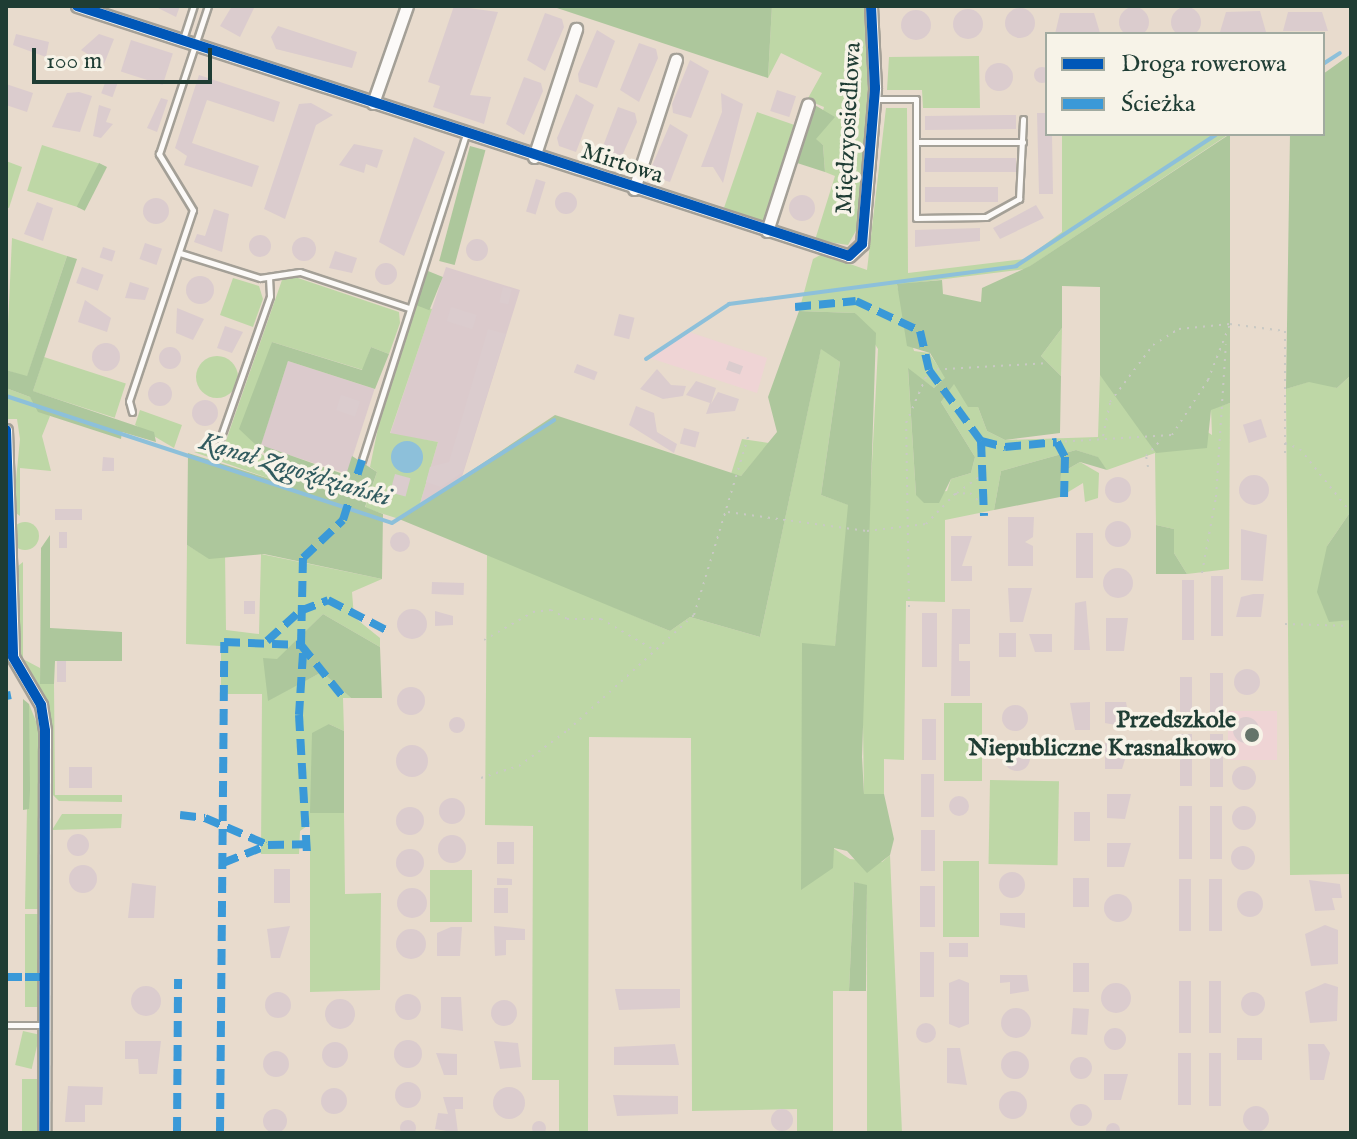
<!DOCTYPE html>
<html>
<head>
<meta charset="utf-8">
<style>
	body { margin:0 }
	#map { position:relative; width:1357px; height:1139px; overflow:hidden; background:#e8dbcd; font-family:"IM FELL English",serif }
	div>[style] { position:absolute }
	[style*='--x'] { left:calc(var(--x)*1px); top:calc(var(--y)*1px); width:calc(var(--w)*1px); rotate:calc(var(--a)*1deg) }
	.built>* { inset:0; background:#efd4d5; transform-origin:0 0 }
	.industrial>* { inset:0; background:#dbcacc; transform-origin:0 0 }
	.green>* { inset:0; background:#bed7a6; transform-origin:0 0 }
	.round { border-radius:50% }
	.forest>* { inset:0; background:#adc79c; transform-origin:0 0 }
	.water>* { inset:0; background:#8dc0da }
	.stream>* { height:4px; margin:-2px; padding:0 2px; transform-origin:2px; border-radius:2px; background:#8dc0da }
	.building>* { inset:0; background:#dbccce; transform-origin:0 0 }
	.path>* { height:2px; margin-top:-1px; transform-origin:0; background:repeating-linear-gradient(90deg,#c9c9c4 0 2px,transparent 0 8px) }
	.roads { filter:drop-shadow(2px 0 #a4a097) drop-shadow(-2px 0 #a4a097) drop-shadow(0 2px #a4a097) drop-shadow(0 -2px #a4a097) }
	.lane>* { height:5px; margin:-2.5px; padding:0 2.5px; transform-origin:2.5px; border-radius:2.5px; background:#fcfaf8 }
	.street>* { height:11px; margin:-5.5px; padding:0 5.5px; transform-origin:5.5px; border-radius:5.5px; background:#fcfaf8 }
	.quiet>* { height:8px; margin-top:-4px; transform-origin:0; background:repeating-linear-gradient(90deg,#3a99d8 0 16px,transparent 0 24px) }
	.cycleway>* { height:10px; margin:-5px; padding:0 5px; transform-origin:5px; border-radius:5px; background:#0057b8 }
	.dots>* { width:22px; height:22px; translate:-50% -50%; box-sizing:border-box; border:4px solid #f7f3e8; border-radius:50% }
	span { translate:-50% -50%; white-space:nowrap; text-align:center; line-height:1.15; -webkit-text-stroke:7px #f7f3e8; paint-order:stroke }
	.street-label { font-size:24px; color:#1f3d34 }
	.poi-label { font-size:24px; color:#1f3d34; font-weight:700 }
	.right { translate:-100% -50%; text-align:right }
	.water-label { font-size:26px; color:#315b5f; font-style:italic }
	.frame { position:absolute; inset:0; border:8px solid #1f3d34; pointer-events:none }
	.legend { position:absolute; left:1045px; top:32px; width:280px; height:104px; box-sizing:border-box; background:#f7f3e8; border:2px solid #a1aaa0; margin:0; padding:10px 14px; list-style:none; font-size:24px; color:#1f3d34 }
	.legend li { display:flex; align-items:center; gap:16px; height:40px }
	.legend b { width:40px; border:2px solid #a1aaa0 }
	.scale { position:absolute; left:32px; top:48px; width:180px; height:36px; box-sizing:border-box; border:4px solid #1f3d34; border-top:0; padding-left:10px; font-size:24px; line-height:28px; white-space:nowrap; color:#1f3d34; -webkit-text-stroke:6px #f7f3e8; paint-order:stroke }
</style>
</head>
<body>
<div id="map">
	<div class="built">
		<div style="clip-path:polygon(689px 332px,767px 358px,757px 393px,650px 358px)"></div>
		<div style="left:1228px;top:711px;width:49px;height:49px"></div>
	</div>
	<div class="industrial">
		<div style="clip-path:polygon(446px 267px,520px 290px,461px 480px,419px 507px,438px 442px,390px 434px)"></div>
		<div style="left:288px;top:361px;width:91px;height:89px;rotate:18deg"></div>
	</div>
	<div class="green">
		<div style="clip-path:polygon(772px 6px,864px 6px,868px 88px,857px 229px,848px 245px,815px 240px,835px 176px,825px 172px,823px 145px,815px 139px,824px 107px,807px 100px,822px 73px,781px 53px,768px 78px)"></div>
		<div style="clip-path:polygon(979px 56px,980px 108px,923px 108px,922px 90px,887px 90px,889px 57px)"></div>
		<div style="clip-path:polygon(886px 108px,907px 108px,908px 273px,1025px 259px,1062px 232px,1062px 134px,1229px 134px,1026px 269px,897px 285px,914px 351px,929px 353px,946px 378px,934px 388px,908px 369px,916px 495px,947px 491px,951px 479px,971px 473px,975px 457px,941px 402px,954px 383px,978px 407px,987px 431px,1005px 440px,1098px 437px,1100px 375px,1124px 377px,1212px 435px,1211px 409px,1230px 403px,1229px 569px,1187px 574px,1174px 553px,1174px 529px,1156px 525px,1155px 453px,1107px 470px,1097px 457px,1076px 450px,1001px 471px,994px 510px,945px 520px,945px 602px,906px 601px,904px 760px,884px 759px,884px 794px,864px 794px,862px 653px,878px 349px,855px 313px,799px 311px,813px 259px,822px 254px,867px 270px)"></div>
		<div style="left:757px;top:112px;width:42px;height:102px;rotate:19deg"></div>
		<div style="left:42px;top:145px;width:60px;height:48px;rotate:18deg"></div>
		<div style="clip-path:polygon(6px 161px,22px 167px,9px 208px,6px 207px)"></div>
		<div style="clip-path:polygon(12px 238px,67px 256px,27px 377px,6px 370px)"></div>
		<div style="clip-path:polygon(292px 276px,399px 312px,400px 323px,389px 354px,371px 347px,363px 370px,272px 342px,255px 450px,274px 462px,273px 480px,194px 452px,222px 452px,282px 280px)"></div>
		<div style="clip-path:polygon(233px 278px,259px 286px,263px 299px,253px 327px,220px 315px)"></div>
		<div style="clip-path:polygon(417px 305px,432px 309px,390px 433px,438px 442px,419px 507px,399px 519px,365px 508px,377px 472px,370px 467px,381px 413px)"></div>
		<div style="clip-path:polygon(1062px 328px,1061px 376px,1041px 356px)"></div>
		<div style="clip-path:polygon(821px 348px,840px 362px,821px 495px,849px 505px,835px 647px,802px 644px,814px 875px,833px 848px,850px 859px,882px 862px,890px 855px,902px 1133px,867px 1133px,867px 886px,854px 882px,849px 991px,833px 991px,833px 1133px,797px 1133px,797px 1109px,692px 1111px,691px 738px,589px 737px,588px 1133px,559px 1133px,559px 1080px,532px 1080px,533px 826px,485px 825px,487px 553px,670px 631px,690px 617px,760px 637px)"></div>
		<div class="round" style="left:196px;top:356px;width:42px;height:42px"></div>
		<div style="left:44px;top:357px;width:86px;height:36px;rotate:18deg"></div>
		<div style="clip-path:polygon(1351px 375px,1351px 511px,1327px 546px,1351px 620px,1351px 874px,1290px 875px,1286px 389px,1314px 380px,1337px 388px)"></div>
		<div style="clip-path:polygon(6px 388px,30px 397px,50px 416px,42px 436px,51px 471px,20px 468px,20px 516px,13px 511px,20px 439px,17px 419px,6px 419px)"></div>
		<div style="clip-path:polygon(140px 410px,182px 425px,174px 448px,135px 425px)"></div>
		<div style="clip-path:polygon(742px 439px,769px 443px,741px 476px,731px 474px)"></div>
		<div style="clip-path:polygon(1080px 462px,1099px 473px,1098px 498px,1085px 502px,1083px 483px,1060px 497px,1061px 473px)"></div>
		<div class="round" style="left:11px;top:522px;width:28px;height:28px"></div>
		<div style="clip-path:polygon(187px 545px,209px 558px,225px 553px,226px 630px,259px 634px,261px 554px,382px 579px,352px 592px,354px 617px,380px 638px,380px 647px,323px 614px,277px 660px,268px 700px,322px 672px,351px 698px,343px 698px,344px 731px,329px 724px,311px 813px,344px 813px,345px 894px,381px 893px,380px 990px,310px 992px,310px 824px,300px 831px,299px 854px,261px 854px,262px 694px,221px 694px,221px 646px,186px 644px)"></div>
		<div style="clip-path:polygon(23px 562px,23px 659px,40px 668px,40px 684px,54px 684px,55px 795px,122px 795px,122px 802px,59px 801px,50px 792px,49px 721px,18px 653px,13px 570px)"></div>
		<div style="left:982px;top:703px;width:78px;height:38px;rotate:90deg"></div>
		<div style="clip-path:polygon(29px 704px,40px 731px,40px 909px,25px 909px)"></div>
		<div style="left:990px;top:780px;width:69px;height:84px;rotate:1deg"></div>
		<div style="clip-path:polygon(62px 814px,122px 814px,121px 828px,52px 830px)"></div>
		<div style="left:943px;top:861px;width:36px;height:76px"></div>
		<div style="left:430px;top:870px;width:42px;height:52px"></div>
		<div style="left:25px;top:914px;width:15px;height:93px"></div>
		<div style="left:23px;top:1031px;width:17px;height:35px;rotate:13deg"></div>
		<div style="left:22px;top:1079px;width:17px;height:54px"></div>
	</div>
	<div class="forest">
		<div style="clip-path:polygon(554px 6px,772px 6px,768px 78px,554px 7px)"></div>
		<div style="clip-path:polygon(1351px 54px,1351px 375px,1337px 388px,1309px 382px,1286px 389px,1290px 134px,1323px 134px,1323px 74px)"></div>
		<div style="clip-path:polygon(813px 104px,835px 117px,816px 139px,823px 145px,825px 172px,794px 162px)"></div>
		<div style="clip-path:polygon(1230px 134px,1230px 403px,1211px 410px,1207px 448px,1156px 453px,1100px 375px,1100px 287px,1062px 286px,1062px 328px,1041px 356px,1061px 376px,1060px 433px,1005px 440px,987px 431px,978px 407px,968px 407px,954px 384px,941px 402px,975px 457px,971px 473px,951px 479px,939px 503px,924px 503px,916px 495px,908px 368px,934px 388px,945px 378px,930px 353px,907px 346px,897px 284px,942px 280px,943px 294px,981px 302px,982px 288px,1030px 266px)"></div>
		<div style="left:470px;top:146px;width:16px;height:119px;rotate:15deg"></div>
		<div style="left:99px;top:163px;width:9px;height:49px;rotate:27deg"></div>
		<div style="clip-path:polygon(67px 256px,77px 259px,33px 391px,154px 432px,156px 442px,122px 432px,121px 439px,38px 412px,30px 397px,6px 388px,6px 370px,27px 376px)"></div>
		<div style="left:428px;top:271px;width:16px;height:36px;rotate:22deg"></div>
		<div style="clip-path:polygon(799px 311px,855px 313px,876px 333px,862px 757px,864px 794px,884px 794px,894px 839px,890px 855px,867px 873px,847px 851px,834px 848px,833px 868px,801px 890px,802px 643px,835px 646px,848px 505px,821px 495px,840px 362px,821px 349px,760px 637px,690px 617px,670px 631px,399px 519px,555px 415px,741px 476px,777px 432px,768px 397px)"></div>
		<div style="clip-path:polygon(272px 342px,362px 370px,371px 347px,389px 354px,375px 389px,288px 361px,261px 445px,346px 475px,352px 456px,377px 472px,365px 507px,383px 514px,382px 579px,264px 554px,209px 559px,187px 545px,188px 453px,273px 480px,274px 462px,239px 429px)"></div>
		<div style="clip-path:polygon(1076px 450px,1098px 457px,1107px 470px,1080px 462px,1061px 473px,1060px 497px,994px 510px,1001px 471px)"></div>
		<div style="clip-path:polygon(1351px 511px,1351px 620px,1329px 622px,1317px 592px,1327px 546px)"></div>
		<div style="clip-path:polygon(1156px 525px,1174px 529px,1174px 553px,1187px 574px,1156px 574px)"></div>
		<div style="clip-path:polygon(50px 535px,50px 628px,122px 632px,122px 661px,55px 661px,54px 684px,40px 684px,41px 548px)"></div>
		<div style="clip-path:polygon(323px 614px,380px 647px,382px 698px,351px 698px,322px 672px,268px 701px,263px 658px,277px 659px)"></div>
		<div style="clip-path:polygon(23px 699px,29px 704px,30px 790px,29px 809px,23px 810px)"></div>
		<div style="clip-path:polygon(329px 724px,344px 731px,344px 813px,310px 813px,312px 733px)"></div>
		<div style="clip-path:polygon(854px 882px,867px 885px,866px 991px,849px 991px)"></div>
	</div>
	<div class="water">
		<div class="round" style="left:391px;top:441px;width:32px;height:32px"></div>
	</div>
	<div class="stream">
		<div style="--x:1323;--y:64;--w:20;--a:-33"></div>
		<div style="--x:646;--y:359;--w:100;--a:-33.5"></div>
		<div style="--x:729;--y:304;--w:290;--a:-7.5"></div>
		<div style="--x:1016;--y:266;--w:240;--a:-33.3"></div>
		<div style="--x:6;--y:396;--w:406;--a:18.2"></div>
		<div style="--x:392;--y:523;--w:192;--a:-32.4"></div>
	</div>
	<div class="building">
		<div style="clip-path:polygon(154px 6px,180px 6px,176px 17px)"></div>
		<div style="clip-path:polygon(232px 6px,255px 6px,240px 37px,220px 26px)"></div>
		<div style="clip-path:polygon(454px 6px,498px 12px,470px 95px,491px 97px,484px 124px,433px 107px,440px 86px,428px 82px)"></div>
		<div class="round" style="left:1119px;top:7px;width:30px;height:30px"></div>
		<div class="round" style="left:1171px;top:7px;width:30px;height:30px"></div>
		<div class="round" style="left:1005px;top:8px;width:30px;height:30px"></div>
		<div class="round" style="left:953px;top:9px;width:30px;height:30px"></div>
		<div class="round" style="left:901px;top:10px;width:30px;height:30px"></div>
		<div style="clip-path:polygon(1260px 11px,1266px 32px,1220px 32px,1226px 12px)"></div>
		<div style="clip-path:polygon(1288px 12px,1322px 12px,1328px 31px,1283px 31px)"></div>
		<div style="clip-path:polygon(545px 13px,562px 19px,564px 27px,545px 71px,527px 60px)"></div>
		<div style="clip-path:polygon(1060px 13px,1094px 13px,1100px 33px,1055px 34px)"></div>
		<div style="clip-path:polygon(278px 26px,357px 52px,352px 68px,276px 49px,271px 37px)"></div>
		<div style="clip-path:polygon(597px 30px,615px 41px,597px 88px,579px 82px,578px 74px)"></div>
		<div style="clip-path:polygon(16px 34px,49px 42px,46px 57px,13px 45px)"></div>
		<div style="clip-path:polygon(99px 34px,114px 39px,104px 64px,81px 50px)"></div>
		<div style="left:131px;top:40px;width:44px;height:33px;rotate:18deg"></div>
		<div style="clip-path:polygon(639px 43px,656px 49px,658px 58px,639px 102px,620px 90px)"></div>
		<div style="clip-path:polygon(690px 60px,709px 71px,691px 118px,673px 113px,672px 104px)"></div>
		<div class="round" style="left:985px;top:63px;width:28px;height:28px"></div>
		<div class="round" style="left:1034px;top:67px;width:16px;height:16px"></div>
		<div style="clip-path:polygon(199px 75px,280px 102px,274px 122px,207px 100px,192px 143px,259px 166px,252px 187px,184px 165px,187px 156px,175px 148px)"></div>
		<div style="clip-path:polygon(524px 77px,541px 83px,543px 91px,524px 135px,506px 124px)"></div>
		<div style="left:106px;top:80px;width:12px;height:14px;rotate:20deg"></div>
		<div style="clip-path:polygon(6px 84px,33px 93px,27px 112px,6px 105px)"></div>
		<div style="left:777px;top:90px;width:20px;height:22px;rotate:18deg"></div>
		<div style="clip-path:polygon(79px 92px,92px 96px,80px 132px,52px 127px,67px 93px)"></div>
		<div style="clip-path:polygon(721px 93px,743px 104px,723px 183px,713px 167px,701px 167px,722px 112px)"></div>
		<div style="clip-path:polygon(576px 94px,594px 105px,576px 152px,559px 146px,557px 138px)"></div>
		<div style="clip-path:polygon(161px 98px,168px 100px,157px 132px,147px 128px)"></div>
		<div style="clip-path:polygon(311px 103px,333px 115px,316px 125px,285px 219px,264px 209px,299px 104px)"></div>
		<div style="clip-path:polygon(99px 105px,111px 109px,106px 122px,113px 124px,101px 138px,93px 136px)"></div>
		<div style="clip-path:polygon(618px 107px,635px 113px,637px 122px,618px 165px,600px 154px)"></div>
		<div style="clip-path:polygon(1037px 113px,1047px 113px,1052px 135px,1053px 194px,1039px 194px)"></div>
		<div style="clip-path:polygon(1007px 115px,1016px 115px,1016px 129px,925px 130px,925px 116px)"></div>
		<div style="clip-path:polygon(670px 124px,688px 135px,670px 182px,653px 177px,651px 168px)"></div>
		<div style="clip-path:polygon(414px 137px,445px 152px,404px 256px,379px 242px)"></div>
		<div style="clip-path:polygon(354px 144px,383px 150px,377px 168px,366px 164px,364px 173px,339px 165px)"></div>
		<div style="left:925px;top:158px;width:91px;height:14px"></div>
		<div style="left:536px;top:179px;width:10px;height:34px;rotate:17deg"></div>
		<div style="left:998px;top:187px;width:15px;height:73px;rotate:90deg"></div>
		<div class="round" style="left:555px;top:192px;width:22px;height:22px"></div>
		<div class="round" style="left:789px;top:195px;width:26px;height:26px"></div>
		<div class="round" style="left:143px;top:198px;width:26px;height:26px"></div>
		<div style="clip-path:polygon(37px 202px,53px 208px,43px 241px,24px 234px)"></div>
		<div style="clip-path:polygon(1036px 205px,1044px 218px,1000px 239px,993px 228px)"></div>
		<div style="clip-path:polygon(214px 209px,229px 214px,222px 252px,194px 242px,197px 234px,205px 236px)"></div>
		<div style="clip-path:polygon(980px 228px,980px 241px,915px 247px,915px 230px)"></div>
		<div class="round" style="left:249px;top:235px;width:22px;height:22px"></div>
		<div class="round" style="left:292px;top:237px;width:24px;height:24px"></div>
		<div class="round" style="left:466px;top:239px;width:22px;height:22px"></div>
		<div style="left:145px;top:243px;width:18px;height:17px;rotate:19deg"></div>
		<div style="left:103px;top:247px;width:13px;height:11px;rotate:18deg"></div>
		<div style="clip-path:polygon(335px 251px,357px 258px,352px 273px,329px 268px)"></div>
		<div class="round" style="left:375px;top:263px;width:22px;height:22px"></div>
		<div style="left:82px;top:267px;width:23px;height:17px;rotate:20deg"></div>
		<div class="round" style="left:186px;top:276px;width:28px;height:28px"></div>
		<div style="clip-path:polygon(130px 282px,149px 288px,145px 300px,125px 298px)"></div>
		<div style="left:503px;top:287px;width:9px;height:16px;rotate:13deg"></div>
		<div style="clip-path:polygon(85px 300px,111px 318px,107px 332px,78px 322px)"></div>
		<div style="left:451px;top:307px;width:27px;height:15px;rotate:17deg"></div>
		<div style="clip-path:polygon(177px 308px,204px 319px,193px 340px,176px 333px)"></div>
		<div style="left:619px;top:314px;width:16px;height:22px;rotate:14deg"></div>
		<div style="clip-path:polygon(225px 326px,243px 332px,232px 353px,217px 348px)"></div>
		<div style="clip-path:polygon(488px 329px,506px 334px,463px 472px,441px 487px,426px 482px,430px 467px,449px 462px)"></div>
		<div class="round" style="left:92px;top:343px;width:28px;height:28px"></div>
		<div class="round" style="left:159px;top:347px;width:22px;height:22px"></div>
		<div style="left:729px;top:361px;width:15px;height:9px;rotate:20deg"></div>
		<div style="left:577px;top:364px;width:22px;height:9px;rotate:21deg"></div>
		<div style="clip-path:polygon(657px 369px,671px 385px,686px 386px,683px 396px,663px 399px,640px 389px)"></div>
		<div style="clip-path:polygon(696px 381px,716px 388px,711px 404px,718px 392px,739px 399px,735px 411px,706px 414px,710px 403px,686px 395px)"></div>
		<div class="round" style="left:148px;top:382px;width:24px;height:24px"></div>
		<div style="left:341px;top:395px;width:20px;height:16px;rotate:18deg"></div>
		<div class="round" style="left:192px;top:400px;width:26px;height:26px"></div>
		<div style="clip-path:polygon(636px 406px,654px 413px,657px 432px,677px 444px,674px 453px,629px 425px)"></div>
		<div style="left:1261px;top:419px;width:19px;height:19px;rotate:72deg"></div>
		<div style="left:684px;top:428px;width:16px;height:16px;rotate:15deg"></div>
		<div style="clip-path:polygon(103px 457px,114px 458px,114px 471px,102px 471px)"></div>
		<div style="left:395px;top:474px;width:16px;height:19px;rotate:15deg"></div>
		<div class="round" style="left:1239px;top:475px;width:30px;height:30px"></div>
		<div class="round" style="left:1105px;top:477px;width:26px;height:26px"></div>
		<div style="left:55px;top:509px;width:27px;height:11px"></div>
		<div style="clip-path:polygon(1008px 517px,1034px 517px,1033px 537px,1025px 542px,1033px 546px,1033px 566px,1008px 566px)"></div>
		<div class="round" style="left:1105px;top:521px;width:26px;height:26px"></div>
		<div style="clip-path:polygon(1241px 529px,1267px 535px,1263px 581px,1241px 580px)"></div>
		<div style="left:59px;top:532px;width:8px;height:16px"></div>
		<div class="round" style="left:390px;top:532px;width:20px;height:20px"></div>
		<div style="left:1076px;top:533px;width:17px;height:45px"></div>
		<div style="clip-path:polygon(951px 536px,972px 536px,962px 566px,972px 566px,972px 581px,951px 581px)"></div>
		<div class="round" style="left:1103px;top:568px;width:30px;height:30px"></div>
		<div style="left:1211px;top:576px;width:12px;height:60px"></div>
		<div style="left:1182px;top:580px;width:12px;height:60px"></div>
		<div style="left:432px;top:582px;width:32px;height:12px;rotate:2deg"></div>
		<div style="clip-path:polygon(1008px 588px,1032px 588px,1023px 622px,1010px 622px)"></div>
		<div style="clip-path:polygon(1253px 594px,1264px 594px,1261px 617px,1236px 617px,1241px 597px)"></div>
		<div style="left:244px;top:601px;width:11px;height:13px"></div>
		<div style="clip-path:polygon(1086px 601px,1090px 650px,1074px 650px,1075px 603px)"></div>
		<div style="clip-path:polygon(952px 609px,970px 609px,970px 644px,959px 644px,959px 661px,970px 661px,970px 696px,951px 696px)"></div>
		<div class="round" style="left:397px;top:609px;width:30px;height:30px"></div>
		<div style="clip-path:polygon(435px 611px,453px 616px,453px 625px,435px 626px)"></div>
		<div style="left:922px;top:613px;width:15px;height:54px"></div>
		<div style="clip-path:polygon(1106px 618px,1128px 618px,1124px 651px,1106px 651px)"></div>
		<div style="left:999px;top:633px;width:17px;height:24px"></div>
		<div style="clip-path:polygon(1029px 634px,1052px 634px,1052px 652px,1035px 652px)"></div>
		<div style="left:57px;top:661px;width:9px;height:21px"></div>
		<div class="round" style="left:1234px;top:669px;width:26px;height:26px"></div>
		<div style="left:1210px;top:673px;width:13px;height:50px"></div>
		<div style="left:1180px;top:677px;width:12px;height:46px"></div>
		<div class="round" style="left:397px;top:687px;width:28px;height:28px"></div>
		<div style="clip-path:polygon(1090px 702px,1090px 730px,1075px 730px,1070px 703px)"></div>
		<div style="clip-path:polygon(1105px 702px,1126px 702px,1131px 728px,1105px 723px)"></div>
		<div class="round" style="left:1002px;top:705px;width:26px;height:26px"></div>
		<div class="round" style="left:449px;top:717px;width:16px;height:16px"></div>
		<div class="round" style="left:1233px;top:717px;width:26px;height:26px"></div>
		<div style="left:922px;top:719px;width:14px;height:41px"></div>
		<div style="left:1180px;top:734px;width:12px;height:52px"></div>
		<div style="left:1210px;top:734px;width:13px;height:53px"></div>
		<div style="clip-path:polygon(1105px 743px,1130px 743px,1122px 769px,1105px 769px)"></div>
		<div class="round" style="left:1004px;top:745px;width:26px;height:26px"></div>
		<div class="round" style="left:396px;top:745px;width:32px;height:32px"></div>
		<div class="round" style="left:1232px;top:766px;width:24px;height:24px"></div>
		<div style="left:92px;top:767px;width:21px;height:23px;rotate:90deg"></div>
		<div style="left:921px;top:774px;width:13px;height:43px"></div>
		<div style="clip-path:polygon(1107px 794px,1131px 794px,1125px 819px,1107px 818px)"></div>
		<div class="round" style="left:949px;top:796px;width:20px;height:20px"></div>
		<div class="round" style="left:439px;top:798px;width:26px;height:26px"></div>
		<div class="round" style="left:1232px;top:806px;width:24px;height:24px"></div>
		<div style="left:1179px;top:806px;width:13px;height:53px"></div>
		<div style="left:1210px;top:806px;width:12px;height:53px"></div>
		<div class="round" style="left:396px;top:807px;width:28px;height:28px"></div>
		<div style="left:1074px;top:812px;width:16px;height:29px"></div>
		<div style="left:921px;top:830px;width:14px;height:41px"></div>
		<div class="round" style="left:67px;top:834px;width:22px;height:22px"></div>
		<div class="round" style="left:438px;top:835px;width:28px;height:28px"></div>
		<div style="left:497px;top:842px;width:17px;height:22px"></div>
		<div style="clip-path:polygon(1107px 843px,1131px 843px,1124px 867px,1107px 867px)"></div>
		<div class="round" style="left:1231px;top:846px;width:24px;height:24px"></div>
		<div class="round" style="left:396px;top:849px;width:28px;height:28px"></div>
		<div class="round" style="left:69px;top:865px;width:28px;height:28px"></div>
		<div style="left:274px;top:869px;width:16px;height:34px"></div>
		<div class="round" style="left:999px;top:872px;width:26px;height:26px"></div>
		<div style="clip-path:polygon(497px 878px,512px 879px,512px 885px,497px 885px)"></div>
		<div style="left:1073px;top:878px;width:16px;height:29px"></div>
		<div style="left:1179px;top:879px;width:12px;height:52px"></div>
		<div style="left:1209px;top:879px;width:13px;height:52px"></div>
		<div style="clip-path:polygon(1309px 880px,1340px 884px,1342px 898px,1332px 898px,1335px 910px,1315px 911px)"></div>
		<div style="clip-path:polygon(132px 883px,156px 886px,154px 918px,128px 918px)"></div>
		<div style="left:920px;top:886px;width:15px;height:41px"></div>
		<div style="left:494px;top:888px;width:14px;height:25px"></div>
		<div class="round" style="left:397px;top:888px;width:30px;height:30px"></div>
		<div class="round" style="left:1237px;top:891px;width:26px;height:26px"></div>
		<div class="round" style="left:1104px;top:894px;width:28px;height:28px"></div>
		<div style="clip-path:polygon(1000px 913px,1025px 913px,1025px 928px,1000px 925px)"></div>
		<div style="clip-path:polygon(1325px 925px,1338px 930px,1338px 964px,1311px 966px,1305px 934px)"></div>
		<div style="clip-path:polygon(290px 926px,280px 958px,271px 958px,267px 929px)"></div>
		<div style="clip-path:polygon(494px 926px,525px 929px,525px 940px,506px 940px,506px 955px,495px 956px)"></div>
		<div style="clip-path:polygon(451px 927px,462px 927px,460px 956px,437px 956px,437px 933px)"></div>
		<div class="round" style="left:396px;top:929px;width:30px;height:30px"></div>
		<div style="left:949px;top:943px;width:19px;height:14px"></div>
		<div style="left:920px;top:952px;width:14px;height:45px"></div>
		<div style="left:1073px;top:963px;width:16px;height:29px"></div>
		<div style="clip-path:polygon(1000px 975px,1027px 975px,1029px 991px,1010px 994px,1010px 982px,1000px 983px)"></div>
		<div style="clip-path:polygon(959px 979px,969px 983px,969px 1024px,959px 1028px,949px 1024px,949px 983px)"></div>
		<div style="left:1179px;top:981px;width:12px;height:52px"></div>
		<div style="left:1209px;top:981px;width:12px;height:52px"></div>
		<div style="clip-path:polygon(1325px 983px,1338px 987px,1337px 1021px,1310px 1023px,1305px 992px)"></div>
		<div class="round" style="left:1101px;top:983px;width:30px;height:30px"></div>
		<div class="round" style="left:131px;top:986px;width:30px;height:30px"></div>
		<div style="clip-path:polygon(615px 989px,680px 989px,680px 1008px,619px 1010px)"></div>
		<div class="round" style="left:1241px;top:992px;width:24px;height:24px"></div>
		<div class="round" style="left:265px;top:992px;width:26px;height:26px"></div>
		<div class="round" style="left:395px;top:994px;width:26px;height:26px"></div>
		<div style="clip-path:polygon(441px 997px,461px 997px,463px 1031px,441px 1028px)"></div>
		<div class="round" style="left:325px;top:999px;width:30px;height:30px"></div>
		<div class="round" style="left:491px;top:1000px;width:26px;height:26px"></div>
		<div class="round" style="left:1001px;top:1008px;width:30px;height:30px"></div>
		<div style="left:1073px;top:1008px;width:16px;height:26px;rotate:4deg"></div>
		<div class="round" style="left:916px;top:1023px;width:20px;height:20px"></div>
		<div class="round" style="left:1104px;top:1028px;width:22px;height:22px"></div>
		<div style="left:1237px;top:1038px;width:25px;height:22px"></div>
		<div class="round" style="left:394px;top:1040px;width:28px;height:28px"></div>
		<div style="clip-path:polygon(125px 1041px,161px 1041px,157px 1074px,139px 1074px,138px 1059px,125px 1059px)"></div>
		<div style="clip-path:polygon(494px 1041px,518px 1043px,521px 1067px,500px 1069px)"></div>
		<div class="round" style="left:322px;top:1042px;width:26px;height:26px"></div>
		<div style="clip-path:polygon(1308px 1044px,1324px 1044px,1330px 1053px,1324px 1080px,1310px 1080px)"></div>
		<div style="clip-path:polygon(614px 1047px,675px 1044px,679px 1065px,614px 1065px)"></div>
		<div style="clip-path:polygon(947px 1048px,960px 1048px,967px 1085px,947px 1083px)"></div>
		<div class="round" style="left:263px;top:1051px;width:26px;height:26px"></div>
		<div class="round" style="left:1001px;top:1051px;width:28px;height:28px"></div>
		<div style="clip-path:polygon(436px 1053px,457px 1054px,457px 1075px,444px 1075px)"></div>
		<div style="left:1178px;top:1053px;width:13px;height:52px"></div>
		<div style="left:1209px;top:1053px;width:12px;height:53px"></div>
		<div class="round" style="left:1070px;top:1057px;width:22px;height:22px"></div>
		<div style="clip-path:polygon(1104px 1074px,1128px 1074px,1121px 1100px,1104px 1100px)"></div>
		<div class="round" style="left:395px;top:1082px;width:26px;height:26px"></div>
		<div style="clip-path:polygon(68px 1086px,103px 1087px,102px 1105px,85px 1105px,85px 1122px,65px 1122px)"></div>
		<div class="round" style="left:493px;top:1087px;width:32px;height:32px"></div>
		<div class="round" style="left:321px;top:1088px;width:26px;height:26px"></div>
		<div class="round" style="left:999px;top:1091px;width:28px;height:28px"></div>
		<div style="clip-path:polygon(613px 1095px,678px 1096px,678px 1114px,617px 1116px)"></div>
		<div style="clip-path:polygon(443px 1097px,463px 1097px,463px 1109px,455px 1109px,458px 1133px,435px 1129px,438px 1113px,448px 1114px)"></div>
		<div class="round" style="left:1070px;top:1104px;width:22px;height:22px"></div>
		<div class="round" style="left:1243px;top:1106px;width:26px;height:26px"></div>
		<div class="round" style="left:771px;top:1109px;width:22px;height:22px"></div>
		<div class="round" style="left:263px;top:1109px;width:24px;height:24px"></div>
		<div class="round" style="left:400px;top:1120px;width:16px;height:16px"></div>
		<div class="round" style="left:532px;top:1121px;width:14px;height:14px"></div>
		<div class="round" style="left:1106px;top:1123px;width:14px;height:14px"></div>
	</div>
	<div class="path">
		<div style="--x:1103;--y:436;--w:35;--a:-78"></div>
		<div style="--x:1110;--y:402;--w:71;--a:-53"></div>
		<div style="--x:1153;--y:345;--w:31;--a:-32"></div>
		<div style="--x:1179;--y:329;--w:51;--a:-5.6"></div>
		<div style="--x:1057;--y:442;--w:115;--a:-3.5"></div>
		<div style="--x:1172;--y:435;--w:66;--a:-56.8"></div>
		<div style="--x:1208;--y:380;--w:60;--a:-68.6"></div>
		<div style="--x:1230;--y:324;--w:55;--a:7.3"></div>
		<div style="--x:1285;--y:331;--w:127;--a:90"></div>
		<div style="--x:1285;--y:443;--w:16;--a:22"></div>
		<div style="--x:1300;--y:449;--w:82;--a:51.4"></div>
		<div style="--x:1148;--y:467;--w:11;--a:-100"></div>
		<div style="--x:1146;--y:456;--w:22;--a:-47"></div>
		<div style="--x:957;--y:493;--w:34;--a:-36"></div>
		<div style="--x:728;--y:512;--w:140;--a:7.8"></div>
		<div style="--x:867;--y:531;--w:59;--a:-6.8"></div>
		<div style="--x:926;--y:524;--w:42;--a:-46"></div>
		<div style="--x:955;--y:494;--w:15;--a:-4"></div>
		<div style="--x:970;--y:493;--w:13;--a:42"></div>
		<div style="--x:1202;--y:573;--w:77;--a:-79.6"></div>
		<div style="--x:1216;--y:497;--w:153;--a:-86.3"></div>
		<div style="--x:909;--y:607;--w:184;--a:-90.9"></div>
		<div style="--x:906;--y:423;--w:58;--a:-66.5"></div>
		<div style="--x:929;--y:370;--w:120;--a:-3.3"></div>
		<div style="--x:1285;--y:624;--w:66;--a:1.7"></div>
		<div style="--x:484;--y:640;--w:56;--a:-29.7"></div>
		<div style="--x:533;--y:612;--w:18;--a:-6"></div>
		<div style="--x:551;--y:610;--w:18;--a:29"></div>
		<div style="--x:567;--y:619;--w:34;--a:0"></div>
		<div style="--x:601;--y:619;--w:58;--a:30.1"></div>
		<div style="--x:481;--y:778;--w:40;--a:-18"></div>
		<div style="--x:519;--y:766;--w:61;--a:-36.3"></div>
		<div style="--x:568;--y:730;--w:171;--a:-42.4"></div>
		<div style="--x:694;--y:615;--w:189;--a:-73.1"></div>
	</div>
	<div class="roads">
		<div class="lane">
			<div style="--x:183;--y:39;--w:35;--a:-72"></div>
			<div style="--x:877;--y:99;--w:39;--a:0"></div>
			<div style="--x:916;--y:99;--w:119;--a:90"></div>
			<div style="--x:916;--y:218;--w:70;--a:-0.8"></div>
			<div style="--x:986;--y:217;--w:38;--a:-29"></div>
			<div style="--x:1019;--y:199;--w:80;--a:-87.1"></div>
			<div style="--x:916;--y:142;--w:107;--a:0"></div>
			<div style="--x:180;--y:253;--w:84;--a:17.4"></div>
			<div style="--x:260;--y:278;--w:40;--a:-8.5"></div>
			<div style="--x:300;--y:272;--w:115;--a:18.3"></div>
			<div style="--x:132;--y:412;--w:11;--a:-105"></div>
			<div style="--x:129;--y:401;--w:201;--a:-71.5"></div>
			<div style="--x:193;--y:210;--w:66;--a:-121.3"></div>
			<div style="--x:159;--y:154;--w:156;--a:-71.7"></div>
			<div style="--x:220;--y:439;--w:151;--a:-70.7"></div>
			<div style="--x:270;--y:296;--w:19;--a:-93"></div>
			<div style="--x:362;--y:460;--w:341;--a:-72.3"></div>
			<div style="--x:6;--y:1025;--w:39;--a:0"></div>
		</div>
		<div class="street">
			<div style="--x:77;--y:6;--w:811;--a:17.94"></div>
			<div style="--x:849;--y:256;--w:18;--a:-43"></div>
			<div style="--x:862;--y:244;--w:157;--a:-85.2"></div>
			<div style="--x:875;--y:88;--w:82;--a:-92.8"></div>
			<div style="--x:373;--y:103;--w:103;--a:-70.7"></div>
			<div style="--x:534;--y:157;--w:135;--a:-71.8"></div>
			<div style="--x:634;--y:189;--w:136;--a:-72"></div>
			<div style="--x:767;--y:231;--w:133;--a:-72.1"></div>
			<div style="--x:6;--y:430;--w:227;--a:88.2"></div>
			<div style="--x:13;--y:657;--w:56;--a:59.7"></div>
			<div style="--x:41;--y:705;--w:26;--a:81"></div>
			<div style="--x:45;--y:731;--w:402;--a:90.1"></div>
		</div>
	</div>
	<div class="quiet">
		<div style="--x:795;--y:307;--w:61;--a:-5.6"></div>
		<div style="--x:856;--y:301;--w:71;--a:25.1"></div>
		<div style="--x:920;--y:331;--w:40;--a:77"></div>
		<div style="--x:929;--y:370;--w:88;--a:53.8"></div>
		<div style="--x:981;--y:441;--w:75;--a:87.7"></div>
		<div style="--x:981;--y:441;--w:25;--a:14"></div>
		<div style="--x:1005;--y:447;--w:52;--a:-5.5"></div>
		<div style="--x:1057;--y:442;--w:17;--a:62"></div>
		<div style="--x:1065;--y:457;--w:40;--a:91.4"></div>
		<div style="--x:267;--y:641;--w:45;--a:-42.3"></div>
		<div style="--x:300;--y:611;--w:30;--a:-21"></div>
		<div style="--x:328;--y:600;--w:68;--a:27.3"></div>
		<div style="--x:301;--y:645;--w:87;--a:-88.7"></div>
		<div style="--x:303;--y:558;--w:55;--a:-43.5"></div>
		<div style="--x:343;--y:520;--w:63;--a:-72.4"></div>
		<div style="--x:303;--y:653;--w:62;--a:93.7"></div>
		<div style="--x:299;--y:715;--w:137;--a:86.7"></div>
		<div style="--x:6;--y:696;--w:5;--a:-11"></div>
		<div style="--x:180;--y:815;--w:25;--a:7"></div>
		<div style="--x:205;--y:818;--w:69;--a:23.2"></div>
		<div style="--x:223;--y:863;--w:48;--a:-21.8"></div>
		<div style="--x:268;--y:845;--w:39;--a:-1"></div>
		<div style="--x:6;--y:977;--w:17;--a:0"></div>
		<div style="--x:25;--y:977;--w:20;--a:0"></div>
		<div style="--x:177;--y:1133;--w:154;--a:-89.6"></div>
		<div style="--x:220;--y:1133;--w:491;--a:-89.5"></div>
		<div style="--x:224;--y:642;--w:77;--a:2.2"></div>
		<div style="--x:301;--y:645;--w:67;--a:51.1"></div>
	</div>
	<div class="cycleway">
		<div style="--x:77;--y:6;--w:811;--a:17.94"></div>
		<div style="--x:849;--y:256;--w:18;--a:-43"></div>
		<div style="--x:862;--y:244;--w:157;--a:-85.2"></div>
		<div style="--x:875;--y:88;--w:82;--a:-92.8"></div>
		<div style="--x:6;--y:430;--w:227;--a:88.2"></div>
		<div style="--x:13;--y:657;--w:56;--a:59.7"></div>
		<div style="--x:41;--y:705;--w:26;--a:81"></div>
		<div style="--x:45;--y:731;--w:402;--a:90.1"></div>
	</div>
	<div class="dots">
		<div style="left:1252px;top:735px;background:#65746a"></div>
	</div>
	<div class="street-label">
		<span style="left:849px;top:128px;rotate:-87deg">Międzyosiedlowa</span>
		<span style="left:622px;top:164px;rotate:18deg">Mirtowa</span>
	</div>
	<div class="poi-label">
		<span class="right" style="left:1236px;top:735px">Przedszkole<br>Niepubliczne Krasnalkowo</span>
	</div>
	<div class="water-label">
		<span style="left:295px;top:470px;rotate:17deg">Kanał Zagoździański</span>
	</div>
	<div class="frame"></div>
	<ul class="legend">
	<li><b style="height:10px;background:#0057b8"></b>Droga rowerowa</li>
	<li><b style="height:10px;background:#3a99d8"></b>Ścieżka</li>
	</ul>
	<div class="scale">100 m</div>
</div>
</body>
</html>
